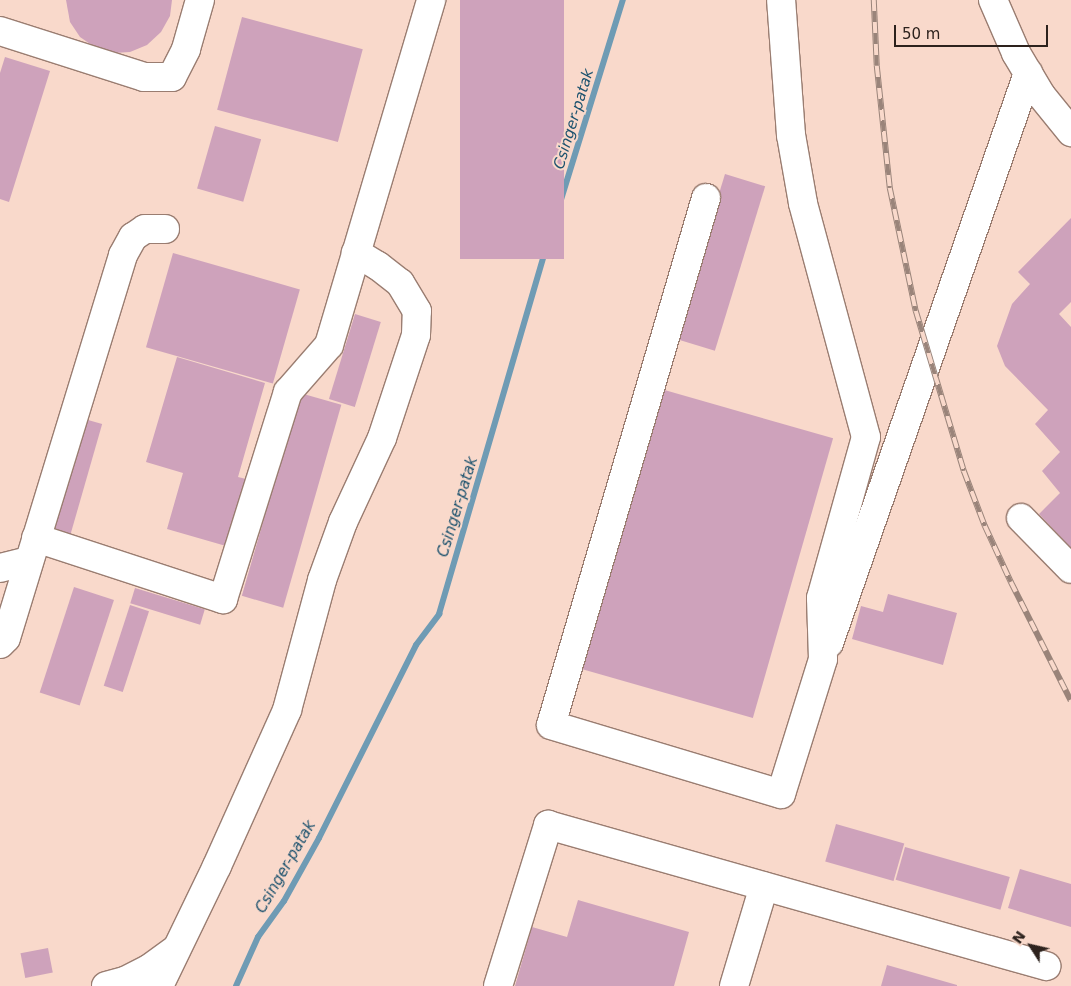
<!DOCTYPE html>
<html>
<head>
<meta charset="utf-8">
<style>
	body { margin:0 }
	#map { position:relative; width:1071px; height:986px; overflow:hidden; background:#f9d9cb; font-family:"DejaVu Sans",sans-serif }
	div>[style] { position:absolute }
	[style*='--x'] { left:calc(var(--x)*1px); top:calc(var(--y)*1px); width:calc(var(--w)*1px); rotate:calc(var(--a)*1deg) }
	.stream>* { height:6px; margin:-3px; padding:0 3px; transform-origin:3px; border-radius:3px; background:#6f9bb4 }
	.building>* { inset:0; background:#cea2bb; transform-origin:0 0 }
	.roads { filter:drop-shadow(1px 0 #9a7d71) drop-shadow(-1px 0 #9a7d71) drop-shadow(0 1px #9a7d71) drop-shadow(0 -1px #9a7d71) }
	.minor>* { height:28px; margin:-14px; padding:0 14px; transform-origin:14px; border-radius:14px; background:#fff }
	.major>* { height:28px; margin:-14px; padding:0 14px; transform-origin:14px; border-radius:14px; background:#fff }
	.rail>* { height:5.5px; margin-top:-2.75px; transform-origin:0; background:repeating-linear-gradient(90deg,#f9d9cb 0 11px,#9a847a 0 22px); box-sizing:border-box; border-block:1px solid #9a847a }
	span { translate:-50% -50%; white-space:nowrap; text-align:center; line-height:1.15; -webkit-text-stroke:4px #f9d9cb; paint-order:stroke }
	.water-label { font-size:15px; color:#1c526e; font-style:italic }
	.north { position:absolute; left:1006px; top:921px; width:50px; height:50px; -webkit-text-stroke:4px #f9d9cb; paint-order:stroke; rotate:305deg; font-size:14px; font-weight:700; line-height:20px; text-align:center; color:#2d221d }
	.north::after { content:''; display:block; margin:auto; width:18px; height:22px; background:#2d221d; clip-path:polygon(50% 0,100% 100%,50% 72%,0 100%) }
	.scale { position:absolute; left:894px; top:25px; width:154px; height:22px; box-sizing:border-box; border:2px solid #2d221d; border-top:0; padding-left:6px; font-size:15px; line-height:18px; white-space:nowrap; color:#2d221d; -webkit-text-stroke:4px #f9d9cb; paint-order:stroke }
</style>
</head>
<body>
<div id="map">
	<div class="stream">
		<div style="--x:236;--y:986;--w:54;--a:-65.8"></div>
		<div style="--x:258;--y:937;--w:44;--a:-54.2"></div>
		<div style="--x:284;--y:901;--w:72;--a:-60.9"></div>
		<div style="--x:319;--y:838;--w:216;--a:-63.3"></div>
		<div style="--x:416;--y:645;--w:39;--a:-53"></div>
		<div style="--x:439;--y:614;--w:381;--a:-73.7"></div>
		<div style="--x:546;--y:248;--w:260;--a:-72.8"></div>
	</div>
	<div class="building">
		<div style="clip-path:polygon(66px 0,172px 0,170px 16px,161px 32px,147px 45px,130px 52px,114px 53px,96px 48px,80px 37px,70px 22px)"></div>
		<div style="left:460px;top:0;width:104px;height:259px"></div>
		<div style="left:242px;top:17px;width:125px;height:96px;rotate:15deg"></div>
		<div style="clip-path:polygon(5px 57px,50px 71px,9px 202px,0 199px,0 73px)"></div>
		<div style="left:215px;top:126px;width:48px;height:65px;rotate:16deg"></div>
		<div style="left:725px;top:174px;width:42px;height:172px;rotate:17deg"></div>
		<div style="clip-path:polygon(1071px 218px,1071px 302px,1059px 314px,1071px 327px,1071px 548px,1039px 514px,1060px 493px,1042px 471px,1060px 452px,1035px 424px,1048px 410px,1005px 366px,997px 346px,1012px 304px,1030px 284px,1018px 272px)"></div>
		<div style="left:173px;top:253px;width:132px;height:98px;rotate:16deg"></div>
		<div style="left:355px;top:314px;width:27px;height:89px;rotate:17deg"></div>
		<div style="clip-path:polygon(177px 357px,265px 383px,238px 477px,246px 479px,226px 546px,167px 529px,183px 473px,146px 462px)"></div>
		<div style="left:661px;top:389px;width:179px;height:291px;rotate:16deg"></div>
		<div style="left:300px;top:393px;width:43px;height:211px;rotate:16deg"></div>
		<div style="left:81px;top:418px;width:22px;height:122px;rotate:16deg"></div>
		<div style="left:74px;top:587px;width:42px;height:111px;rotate:18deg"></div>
		<div style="left:135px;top:588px;width:73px;height:16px;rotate:17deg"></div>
		<div style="clip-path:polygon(888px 594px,957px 613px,943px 665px,852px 639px,861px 606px,883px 612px)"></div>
		<div style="left:130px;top:605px;width:20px;height:85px;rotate:18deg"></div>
		<div style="left:836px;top:824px;width:71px;height:39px;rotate:16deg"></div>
		<div style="left:905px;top:847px;width:109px;height:34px;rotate:16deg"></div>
		<div style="clip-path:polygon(1020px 869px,1071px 884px,1071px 927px,1008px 908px)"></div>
		<div style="clip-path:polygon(578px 900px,689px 932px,674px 986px,515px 986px,532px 927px,567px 937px)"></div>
		<div style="left:48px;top:948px;width:25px;height:28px;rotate:79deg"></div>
		<div style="clip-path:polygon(887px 965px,957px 985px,957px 986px,881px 986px)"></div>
	</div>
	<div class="roads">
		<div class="minor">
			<div style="--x:0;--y:31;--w:151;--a:17.7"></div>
			<div style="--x:144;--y:77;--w:28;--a:0"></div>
			<div style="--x:172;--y:77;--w:31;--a:-63"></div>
			<div style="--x:186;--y:49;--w:51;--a:-74.1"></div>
			<div style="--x:706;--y:198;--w:549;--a:106.39"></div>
			<div style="--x:551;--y:725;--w:240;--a:16.7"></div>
			<div style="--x:781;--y:794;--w:141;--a:-72.7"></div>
			<div style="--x:823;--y:659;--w:61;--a:-91.9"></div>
			<div style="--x:821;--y:598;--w:167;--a:-74.4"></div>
			<div style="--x:866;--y:437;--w:242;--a:-105.1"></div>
			<div style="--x:803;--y:203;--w:69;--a:-100"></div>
			<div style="--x:791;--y:135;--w:135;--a:-94.2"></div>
			<div style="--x:1021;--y:518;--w:71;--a:45.6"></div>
			<div style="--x:36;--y:538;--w:197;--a:18.1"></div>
			<div style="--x:223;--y:599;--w:217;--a:-72.6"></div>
			<div style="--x:288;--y:392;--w:62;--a:-48.9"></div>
			<div style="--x:329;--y:345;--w:360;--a:-73.5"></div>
			<div style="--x:0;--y:568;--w:30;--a:-14"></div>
			<div style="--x:829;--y:643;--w:604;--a:-70.75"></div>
			<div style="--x:0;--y:644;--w:8;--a:-45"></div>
			<div style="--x:6;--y:638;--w:400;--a:-73"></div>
			<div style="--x:123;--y:255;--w:21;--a:-61"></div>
			<div style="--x:133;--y:237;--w:14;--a:-34"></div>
			<div style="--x:145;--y:229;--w:20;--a:0"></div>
			<div style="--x:106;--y:986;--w:20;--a:-15"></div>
			<div style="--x:125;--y:981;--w:28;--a:-27"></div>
			<div style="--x:150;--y:968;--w:31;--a:-36"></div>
			<div style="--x:159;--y:986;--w:133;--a:-64.2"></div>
			<div style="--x:217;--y:866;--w:171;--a:-65.8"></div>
			<div style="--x:287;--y:710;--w:135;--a:-74.9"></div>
			<div style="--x:322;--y:580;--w:62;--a:-70.1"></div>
			<div style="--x:343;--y:522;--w:93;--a:-65.1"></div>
			<div style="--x:382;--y:438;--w:108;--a:-71.7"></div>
			<div style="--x:416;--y:335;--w:24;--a:-88"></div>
			<div style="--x:417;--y:311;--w:33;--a:-121"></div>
			<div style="--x:400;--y:283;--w:28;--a:-142"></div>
			<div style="--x:378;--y:266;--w:26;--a:-149"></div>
			<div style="--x:498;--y:986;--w:169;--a:-72.7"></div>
			<div style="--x:548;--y:825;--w:518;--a:15.81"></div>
			<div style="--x:734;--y:986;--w:104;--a:-73.3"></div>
		</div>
		<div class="major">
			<div style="--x:993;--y:0;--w:58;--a:66.5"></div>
			<div style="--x:1016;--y:53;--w:49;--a:59.2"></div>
			<div style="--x:1041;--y:95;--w:48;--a:51"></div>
		</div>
	</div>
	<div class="rail">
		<div style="--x:874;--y:0;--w:66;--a:87.4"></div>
		<div style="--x:877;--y:66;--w:123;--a:83.9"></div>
		<div style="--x:890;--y:188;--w:126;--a:78.1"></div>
		<div style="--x:916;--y:311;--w:167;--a:73.3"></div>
		<div style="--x:964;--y:471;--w:59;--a:69.1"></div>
		<div style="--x:985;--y:526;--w:62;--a:65.1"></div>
		<div style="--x:1011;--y:582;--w:133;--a:63.2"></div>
	</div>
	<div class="water-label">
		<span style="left:574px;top:119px;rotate:-73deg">Csinger-patak</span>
		<span style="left:458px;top:507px;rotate:-73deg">Csinger-patak</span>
		<span style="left:286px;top:867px;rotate:-60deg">Csinger-patak</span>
	</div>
	<div class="north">N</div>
	<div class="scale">50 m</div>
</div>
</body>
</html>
